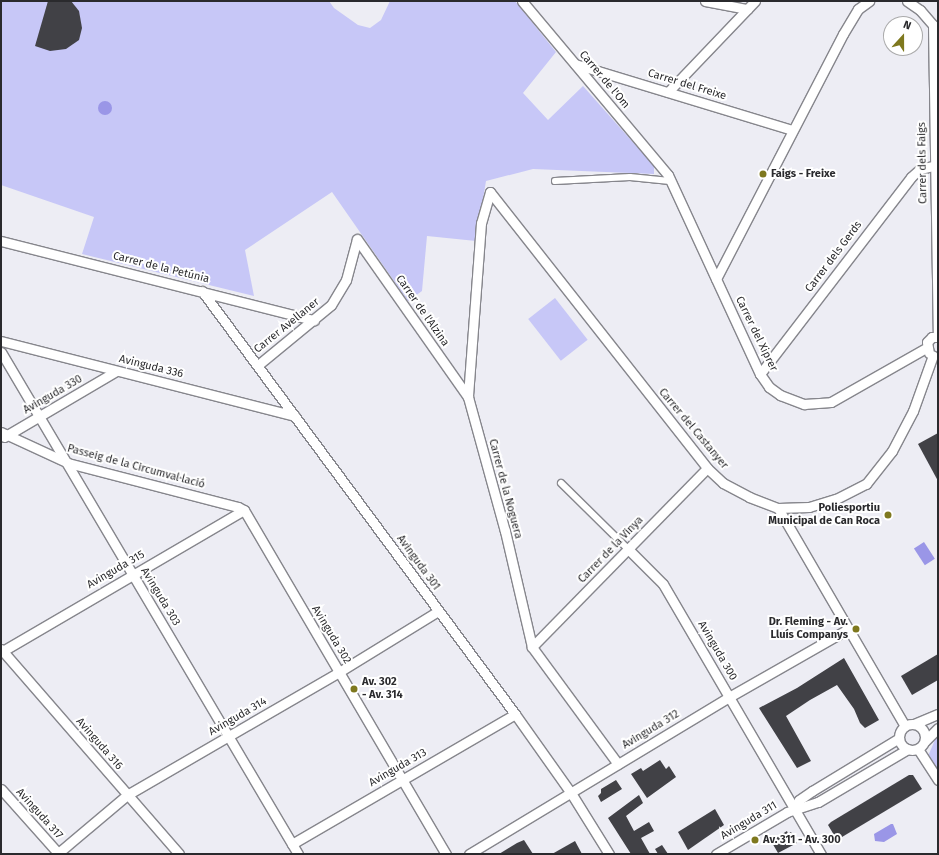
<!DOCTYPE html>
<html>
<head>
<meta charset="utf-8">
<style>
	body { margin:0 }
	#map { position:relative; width:939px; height:855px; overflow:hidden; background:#ededf4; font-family:"Fira Sans",sans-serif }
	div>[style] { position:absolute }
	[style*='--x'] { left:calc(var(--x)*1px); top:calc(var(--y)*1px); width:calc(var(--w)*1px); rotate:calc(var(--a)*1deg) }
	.green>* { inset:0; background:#c7c7f7; transform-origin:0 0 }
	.water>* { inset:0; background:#9a96e7; transform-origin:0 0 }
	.round { border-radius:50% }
	.building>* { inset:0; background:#414146 }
	.roads { filter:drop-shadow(1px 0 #86868c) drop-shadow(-1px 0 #86868c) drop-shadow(0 1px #86868c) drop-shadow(0 -1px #86868c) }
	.pedestrian>* { height:6px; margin:-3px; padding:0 3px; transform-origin:3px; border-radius:3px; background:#fff }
	.minor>* { height:9px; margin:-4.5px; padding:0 4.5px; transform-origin:4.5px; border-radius:4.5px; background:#fff }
	.minor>.ring { margin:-4.5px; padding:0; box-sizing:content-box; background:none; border:9px solid #fff; border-radius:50% }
	.dots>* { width:11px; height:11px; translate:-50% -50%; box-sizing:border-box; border:2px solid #fff; border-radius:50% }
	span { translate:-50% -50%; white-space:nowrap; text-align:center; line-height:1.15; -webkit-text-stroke:4px #fff; paint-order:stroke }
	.street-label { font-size:11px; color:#2a2a2d }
	.poi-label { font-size:11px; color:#2a2a2d; font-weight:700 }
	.left { translate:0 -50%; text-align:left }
	.right { translate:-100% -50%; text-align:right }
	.frame { position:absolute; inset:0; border:2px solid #2a2a2d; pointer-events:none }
	.north { position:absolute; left:883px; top:16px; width:40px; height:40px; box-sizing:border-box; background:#fff; border:1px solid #aaaaab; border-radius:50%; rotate:21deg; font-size:11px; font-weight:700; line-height:16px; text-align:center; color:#2a2a2d }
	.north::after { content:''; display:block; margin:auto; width:14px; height:18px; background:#7e781e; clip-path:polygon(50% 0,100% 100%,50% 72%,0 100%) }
</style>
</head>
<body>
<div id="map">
	<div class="green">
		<div style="clip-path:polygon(1px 1px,329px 1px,334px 8px,358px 25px,370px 28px,381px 20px,390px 1px,515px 1px,556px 52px,523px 93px,548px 120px,583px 86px,654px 166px,654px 174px,533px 169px,486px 181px,476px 241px,427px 236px,422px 291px,408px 301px,332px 192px,245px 250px,254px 296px,82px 254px,94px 217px,1px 185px)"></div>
		<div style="left:555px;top:298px;width:53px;height:34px;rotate:52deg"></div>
		<div style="clip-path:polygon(938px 733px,938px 771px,928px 756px)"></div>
	</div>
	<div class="water">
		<div class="round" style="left:98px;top:101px;width:14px;height:14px"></div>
		<div style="left:924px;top:542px;width:20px;height:12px;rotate:57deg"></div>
		<div style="clip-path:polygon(891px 824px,893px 824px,897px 834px,884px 842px,875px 841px,874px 834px)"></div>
	</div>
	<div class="building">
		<div style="clip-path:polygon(48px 1px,71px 1px,79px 11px,82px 28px,79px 40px,66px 49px,50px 51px,35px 46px)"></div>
		<div style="clip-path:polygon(938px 433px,938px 481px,918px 444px)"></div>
		<div style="clip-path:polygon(938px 654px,938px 680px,912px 695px,901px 676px)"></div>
		<div style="clip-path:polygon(844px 658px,879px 720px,865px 728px,860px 723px,854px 709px,837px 685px,810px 700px,786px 716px,811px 761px,797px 768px,759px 708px,797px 688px)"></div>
		<div style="clip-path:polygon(660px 760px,666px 769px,669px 766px,676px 777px,647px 798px,631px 774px,641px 768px,643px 771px)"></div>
		<div style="clip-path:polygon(909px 775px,913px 775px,922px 789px,837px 840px,828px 825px,831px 822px)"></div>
		<div style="clip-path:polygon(616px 780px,622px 789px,601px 802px,598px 796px,601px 793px,601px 789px)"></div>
		<div style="clip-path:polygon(639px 795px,643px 803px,626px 816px,634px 831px,649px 822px,654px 831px,641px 838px,650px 854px,631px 854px,608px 818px)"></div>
		<div style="clip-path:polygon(715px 809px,724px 825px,688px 850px,678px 832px)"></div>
		<div style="clip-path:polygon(787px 831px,788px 834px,791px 832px,797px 843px,778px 853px,771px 841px)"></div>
		<div style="clip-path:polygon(524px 840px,533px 854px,499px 854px,517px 843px)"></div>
		<div style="clip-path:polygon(575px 841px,582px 854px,552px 854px)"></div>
		<div style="clip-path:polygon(662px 845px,668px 854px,658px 854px,655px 849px)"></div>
	</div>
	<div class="roads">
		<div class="pedestrian">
			<div style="--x:555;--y:181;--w:75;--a:-3.1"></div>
			<div style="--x:630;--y:177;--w:40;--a:5.7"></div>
			<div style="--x:561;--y:483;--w:94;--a:44.6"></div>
		</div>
		<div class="minor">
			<div style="--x:522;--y:1;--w:227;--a:50"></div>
			<div style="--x:668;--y:175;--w:219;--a:65.2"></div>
			<div style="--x:760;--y:374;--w:16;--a:55"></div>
			<div style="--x:769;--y:387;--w:14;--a:36"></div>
			<div style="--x:780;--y:395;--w:26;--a:21"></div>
			<div style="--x:804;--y:404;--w:27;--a:-4"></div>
			<div style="--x:831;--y:402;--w:109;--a:-29.6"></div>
			<div style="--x:705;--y:1;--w:43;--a:10.8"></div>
			<div style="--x:907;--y:1;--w:16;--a:35"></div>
			<div style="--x:920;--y:10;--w:20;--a:49"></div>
			<div style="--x:933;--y:25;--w:312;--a:89.1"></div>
			<div style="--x:575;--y:64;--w:227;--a:16.9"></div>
			<div style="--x:668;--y:92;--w:126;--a:-46.3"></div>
			<div style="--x:490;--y:192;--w:351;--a:51.8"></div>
			<div style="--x:707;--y:468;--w:22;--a:43"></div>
			<div style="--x:723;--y:483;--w:30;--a:28"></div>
			<div style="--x:749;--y:497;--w:31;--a:21"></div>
			<div style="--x:778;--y:508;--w:31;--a:-2"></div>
			<div style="--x:809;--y:507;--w:28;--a:-17"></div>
			<div style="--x:836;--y:499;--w:34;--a:-27"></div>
			<div style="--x:866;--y:484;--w:42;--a:-51.8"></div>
			<div style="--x:892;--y:451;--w:45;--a:-62.3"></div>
			<div style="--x:913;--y:411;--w:59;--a:-70.3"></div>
			<div style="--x:490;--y:192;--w:32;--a:106"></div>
			<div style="--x:481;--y:223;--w:174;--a:94.3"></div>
			<div style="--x:468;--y:397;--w:139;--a:74.6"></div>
			<div style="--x:505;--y:531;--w:119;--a:76.9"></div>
			<div style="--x:532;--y:647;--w:145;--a:53.7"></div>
			<div style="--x:357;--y:239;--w:193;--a:54.9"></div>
			<div style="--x:1;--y:241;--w:323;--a:14.2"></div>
			<div style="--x:716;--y:279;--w:276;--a:-62.6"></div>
			<div style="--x:843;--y:34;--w:29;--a:-59"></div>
			<div style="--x:858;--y:9;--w:14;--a:-36"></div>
			<div style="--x:202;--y:291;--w:526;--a:53.5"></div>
			<div style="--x:515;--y:714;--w:97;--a:54.7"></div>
			<div style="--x:571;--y:793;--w:72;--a:58.1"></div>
			<div style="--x:1;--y:341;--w:303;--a:14.3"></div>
			<div style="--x:1;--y:352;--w:583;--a:59.39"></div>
			<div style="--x:929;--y:353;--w:11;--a:-100"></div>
			<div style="--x:927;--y:342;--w:7;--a:-45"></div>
			<div style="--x:932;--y:337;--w:6;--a:0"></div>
			<div style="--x:258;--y:365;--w:94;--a:-39.4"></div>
			<div style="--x:331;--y:305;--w:29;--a:-59"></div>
			<div style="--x:346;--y:280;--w:42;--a:-75"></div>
			<div style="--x:760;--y:374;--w:248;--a:-52.5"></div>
			<div style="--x:911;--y:177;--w:12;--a:-42"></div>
			<div style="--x:920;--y:169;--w:18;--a:-13"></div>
			<div style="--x:1;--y:432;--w:74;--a:24.8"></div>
			<div style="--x:68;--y:463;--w:176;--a:14.5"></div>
			<div style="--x:238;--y:507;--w:7;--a:27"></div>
			<div style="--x:244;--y:510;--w:399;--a:59.6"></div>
			<div style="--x:4;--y:437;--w:130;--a:-30.5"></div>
			<div style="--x:778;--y:508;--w:252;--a:59.8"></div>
			<div style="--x:628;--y:549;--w:49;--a:45"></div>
			<div style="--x:663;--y:584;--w:313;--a:59.7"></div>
			<div style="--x:532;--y:647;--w:250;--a:-45.6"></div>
			<div style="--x:1;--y:649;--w:271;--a:49"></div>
			<div style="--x:1;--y:652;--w:281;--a:-30.3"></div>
			<div style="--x:914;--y:724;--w:26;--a:-23"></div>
			<div class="ring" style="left:899px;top:724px;width:17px;height:17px"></div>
			<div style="--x:925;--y:741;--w:18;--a:-45"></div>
			<div style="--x:918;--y:749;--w:37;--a:57"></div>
			<div style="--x:1;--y:789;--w:87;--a:48.3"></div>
			<div style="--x:794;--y:809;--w:10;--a:-61"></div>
			<div style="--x:799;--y:800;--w:16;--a:-35"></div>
			<div style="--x:812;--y:791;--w:102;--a:-31.3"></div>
			<div style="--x:292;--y:844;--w:258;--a:-30.2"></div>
			<div style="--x:57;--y:854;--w:92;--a:-40.1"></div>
			<div style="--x:127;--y:795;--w:245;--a:-30.1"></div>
			<div style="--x:339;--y:672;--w:116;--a:-31.6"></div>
			<div style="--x:469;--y:854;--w:304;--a:-31.1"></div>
			<div style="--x:729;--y:697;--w:137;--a:-29.7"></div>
			<div style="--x:716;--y:854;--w:82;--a:-30.6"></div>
			<div style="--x:787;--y:812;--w:33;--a:-18"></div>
			<div style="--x:818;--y:802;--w:104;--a:-30.5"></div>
		</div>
	</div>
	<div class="dots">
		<div style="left:763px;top:174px;background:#7e781e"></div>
		<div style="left:888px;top:515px;background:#7e781e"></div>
		<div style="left:856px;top:629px;background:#7e781e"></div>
		<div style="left:354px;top:689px;background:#7e781e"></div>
		<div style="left:755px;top:840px;background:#7e781e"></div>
	</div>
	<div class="street-label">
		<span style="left:604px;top:80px;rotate:50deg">Carrer de l'Om</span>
		<span style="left:687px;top:85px;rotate:17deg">Carrer del Freixe</span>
		<span style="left:923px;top:163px;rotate:-91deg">Carrer dels Faigs</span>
		<span style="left:834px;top:257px;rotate:-53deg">Carrer dels Gerds</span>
		<span style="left:161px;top:268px;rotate:14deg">Carrer de la Petúnia</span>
		<span style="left:422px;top:311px;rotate:55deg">Carrer de l'Alzina</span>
		<span style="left:287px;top:326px;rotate:-39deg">Carrer Avellaner</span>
		<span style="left:756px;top:334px;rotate:64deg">Carrer del Xiprer</span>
		<span style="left:151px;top:367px;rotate:14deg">Avinguda 336</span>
		<span style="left:53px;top:395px;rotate:-30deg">Avinguda 330</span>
		<span style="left:693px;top:429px;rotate:50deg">Carrer del Castanyer</span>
		<span style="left:136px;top:467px;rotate:15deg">Passeig de la Circumval·lació</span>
		<span style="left:505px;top:489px;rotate:75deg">Carrer de la Noguera</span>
		<span style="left:611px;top:550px;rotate:-46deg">Carrer de la Vinya</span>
		<span style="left:418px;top:563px;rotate:54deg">Avinguda 301</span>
		<span style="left:116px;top:570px;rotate:-30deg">Avinguda 315</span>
		<span style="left:160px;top:597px;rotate:59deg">Avinguda 303</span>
		<span style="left:331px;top:635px;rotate:59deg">Avinguda 302</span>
		<span style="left:717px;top:651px;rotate:60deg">Avinguda 300</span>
		<span style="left:238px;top:717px;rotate:-30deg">Avinguda 314</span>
		<span style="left:651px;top:730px;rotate:-31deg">Avinguda 312</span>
		<span style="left:99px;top:744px;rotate:49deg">Avinguda 316</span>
		<span style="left:398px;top:768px;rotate:-30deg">Avinguda 313</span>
		<span style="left:39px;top:814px;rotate:48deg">Avinguda 317</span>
		<span style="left:749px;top:821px;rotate:-31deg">Avinguda 311</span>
	</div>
	<div class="poi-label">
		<span class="left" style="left:771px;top:174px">Faigs - Freixe</span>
		<span class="right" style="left:880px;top:515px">Poliesportiu<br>Municipal de Can Roca</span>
		<span class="right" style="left:848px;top:629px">Dr. Fleming - Av.<br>Lluís Companys</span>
		<span class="left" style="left:362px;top:689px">Av. 302<br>- Av. 314</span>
		<span class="left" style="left:763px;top:840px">Av. 311 - Av. 300</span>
	</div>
	<div class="frame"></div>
	<div class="north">N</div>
</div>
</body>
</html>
